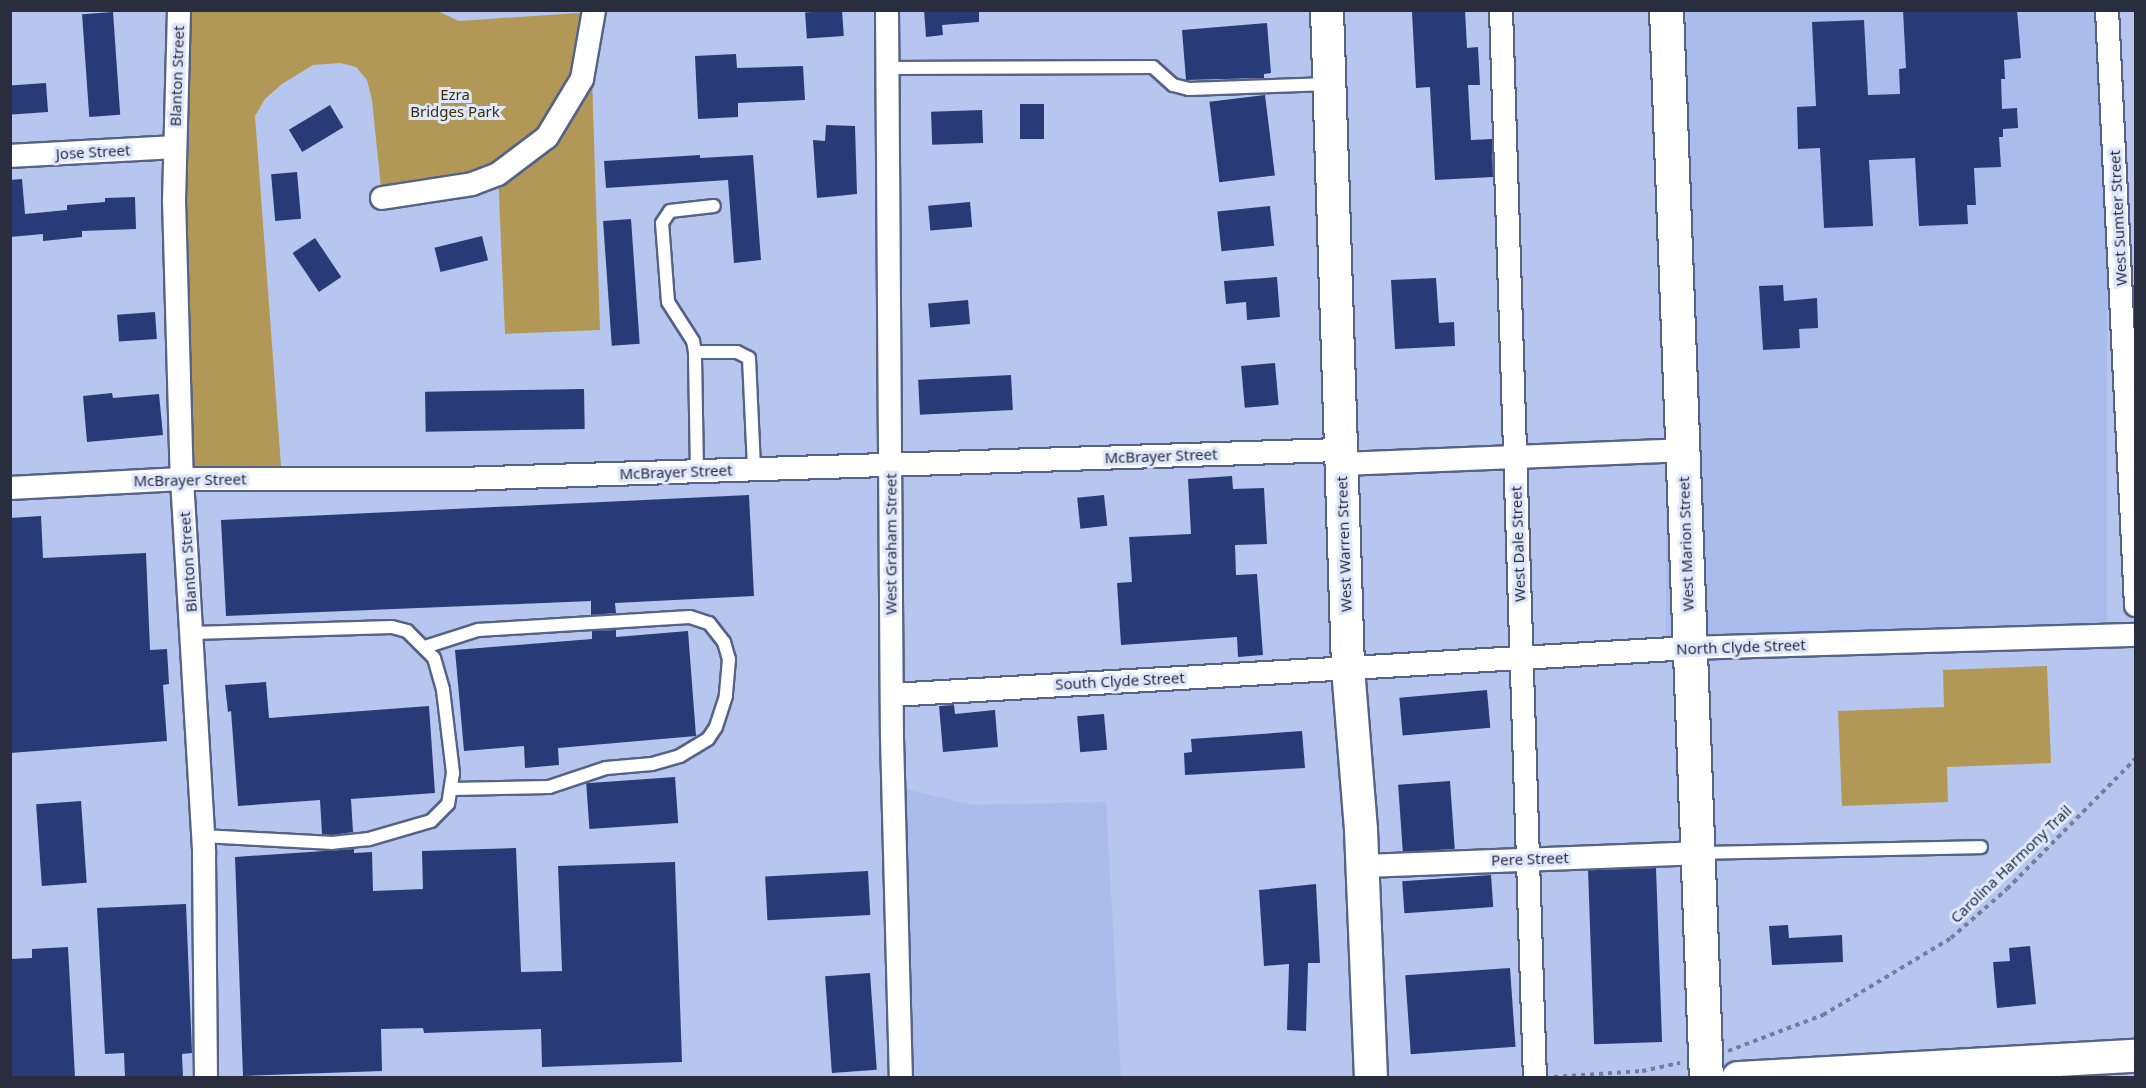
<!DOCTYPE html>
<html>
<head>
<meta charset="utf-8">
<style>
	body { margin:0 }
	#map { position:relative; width:2146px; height:1088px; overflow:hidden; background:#b6c6ef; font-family:"Noto Sans",sans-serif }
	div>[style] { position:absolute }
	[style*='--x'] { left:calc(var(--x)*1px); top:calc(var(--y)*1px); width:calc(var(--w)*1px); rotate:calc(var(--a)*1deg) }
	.built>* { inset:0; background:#aabcec; transform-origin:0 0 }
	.green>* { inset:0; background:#b29857 }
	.building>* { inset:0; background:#293b77; transform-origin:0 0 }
	.path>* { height:4px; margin-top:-2px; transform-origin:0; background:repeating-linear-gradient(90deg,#737e9b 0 4.5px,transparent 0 9px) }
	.roads { filter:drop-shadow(2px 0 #556387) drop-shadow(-2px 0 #556387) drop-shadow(0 2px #556387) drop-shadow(0 -2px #556387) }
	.lane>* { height:12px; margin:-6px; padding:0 6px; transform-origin:6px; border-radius:6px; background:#fff }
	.street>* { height:22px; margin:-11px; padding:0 11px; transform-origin:11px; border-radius:11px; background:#fff }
	.secondary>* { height:32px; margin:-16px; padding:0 16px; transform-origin:16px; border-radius:16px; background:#fff }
	.primary>* { height:33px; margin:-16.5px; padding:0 16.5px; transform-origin:16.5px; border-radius:16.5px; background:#fff }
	span { translate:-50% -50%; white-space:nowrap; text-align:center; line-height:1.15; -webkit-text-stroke:6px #dee7fc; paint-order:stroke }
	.street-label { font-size:15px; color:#282e3e }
	.park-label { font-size:15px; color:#3b2e0a }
	.frame { position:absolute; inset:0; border:12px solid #282e3e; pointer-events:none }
</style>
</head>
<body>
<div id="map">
	<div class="built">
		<div style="left:1666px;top:11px;width:441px;height:637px"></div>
		<div style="clip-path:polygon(893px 786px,972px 805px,1106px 802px,1121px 1077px,901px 1077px)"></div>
	</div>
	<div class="green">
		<div style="clip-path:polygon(435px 10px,459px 21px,594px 12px,591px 45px,600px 330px,505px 334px,498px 174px,382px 198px,372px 100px,367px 80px,356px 67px,340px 63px,313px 65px,282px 84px,265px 99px,255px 116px,282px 479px,182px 479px,179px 11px)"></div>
		<div style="clip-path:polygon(2047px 666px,2051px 763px,1947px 767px,1948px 802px,1842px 806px,1838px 711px,1944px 707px,1943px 670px)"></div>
	</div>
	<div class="building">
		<div style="left:842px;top:10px;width:26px;height:37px;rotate:86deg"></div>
		<div style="clip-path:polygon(924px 10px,979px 10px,979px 22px,942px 25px,943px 35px,926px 37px)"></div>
		<div style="clip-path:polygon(1465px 10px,1467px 48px,1478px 47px,1480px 85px,1468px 85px,1471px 140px,1492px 139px,1493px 177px,1435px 180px,1430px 87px,1416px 88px,1412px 12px)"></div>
		<div style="clip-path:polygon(1903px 10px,2017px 10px,2021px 58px,2004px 60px,2005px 79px,2001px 79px,2002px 109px,2017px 108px,2018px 128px,2003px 129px,2003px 137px,1999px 137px,2001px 167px,1974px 168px,1976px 205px,1967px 205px,1968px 224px,1919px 226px,1915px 158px,1869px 160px,1873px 226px,1824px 228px,1820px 148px,1798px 149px,1797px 107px,1816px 106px,1812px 22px,1864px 20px,1868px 95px,1900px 94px,1899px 69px,1906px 68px)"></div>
		<div style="left:113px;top:12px;width:103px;height:31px;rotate:86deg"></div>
		<div style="clip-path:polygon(1267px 23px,1271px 73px,1264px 74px,1264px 78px,1186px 80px,1182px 30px)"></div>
		<div style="clip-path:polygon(736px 54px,737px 68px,803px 66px,805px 100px,738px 103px,738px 117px,698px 119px,695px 56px)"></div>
		<div style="left:46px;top:83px;width:29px;height:36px;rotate:86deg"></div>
		<div style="left:1265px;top:95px;width:81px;height:56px;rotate:83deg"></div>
		<div style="left:1020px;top:104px;width:24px;height:35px"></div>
		<div style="left:330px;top:105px;width:26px;height:48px;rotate:59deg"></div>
		<div style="left:982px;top:110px;width:33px;height:51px;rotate:88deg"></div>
		<div style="clip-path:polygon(826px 125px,855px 126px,857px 194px,817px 198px,813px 140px,825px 141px)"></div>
		<div style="clip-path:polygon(700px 155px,700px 158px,753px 155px,761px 260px,734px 263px,728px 180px,606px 188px,604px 161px)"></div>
		<div style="left:297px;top:172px;width:47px;height:26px;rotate:85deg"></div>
		<div style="clip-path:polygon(22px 179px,25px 214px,67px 210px,67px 205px,105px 202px,105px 198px,135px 197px,136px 229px,82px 231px,82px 237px,43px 241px,43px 234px,10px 237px,10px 180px)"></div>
		<div style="left:970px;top:202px;width:25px;height:42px;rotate:85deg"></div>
		<div style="left:1270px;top:206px;width:40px;height:53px;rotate:84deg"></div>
		<div style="left:631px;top:219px;width:125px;height:28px;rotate:86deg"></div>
		<div style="left:482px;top:236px;width:25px;height:49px;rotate:76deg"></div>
		<div style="left:315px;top:238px;width:47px;height:27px;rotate:56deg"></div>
		<div style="clip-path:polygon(1277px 277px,1280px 317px,1247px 320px,1246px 302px,1226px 304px,1224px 281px)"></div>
		<div style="clip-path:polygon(1436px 278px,1439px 323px,1454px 322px,1455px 346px,1395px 349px,1391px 280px)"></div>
		<div style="clip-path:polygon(1783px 285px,1784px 301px,1817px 298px,1818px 328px,1799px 329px,1800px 348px,1763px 350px,1759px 286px)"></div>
		<div style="left:968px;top:300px;width:24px;height:40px;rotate:85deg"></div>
		<div style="left:155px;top:312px;width:27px;height:38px;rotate:86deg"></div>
		<div style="left:1275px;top:363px;width:42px;height:34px;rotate:85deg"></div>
		<div style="left:1011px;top:375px;width:35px;height:93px;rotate:87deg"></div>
		<div style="left:584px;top:389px;width:40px;height:159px;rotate:89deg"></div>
		<div style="clip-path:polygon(112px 393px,113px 398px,159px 394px,163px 435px,87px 442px,83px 396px)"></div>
		<div style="clip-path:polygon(1232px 476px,1233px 489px,1264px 488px,1267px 544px,1235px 545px,1236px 575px,1257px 574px,1263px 655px,1238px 657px,1237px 637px,1121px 645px,1117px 583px,1132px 582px,1129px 537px,1191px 534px,1188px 479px)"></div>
		<div style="clip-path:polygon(749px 495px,754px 596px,615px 603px,616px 613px,591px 615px,591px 601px,226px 616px,221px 520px)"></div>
		<div style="left:1104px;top:495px;width:31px;height:27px;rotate:84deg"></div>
		<div style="clip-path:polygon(41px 516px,43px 558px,146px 553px,150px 650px,167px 649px,169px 684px,163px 685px,167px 741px,10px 753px,10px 518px)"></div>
		<div style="clip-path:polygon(616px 630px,616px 637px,688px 631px,696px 736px,558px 748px,559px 765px,525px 768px,524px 746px,464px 751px,455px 650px,592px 639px,592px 631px)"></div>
		<div style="clip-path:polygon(266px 682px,269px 718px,429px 706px,435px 793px,351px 799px,353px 832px,332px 835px,322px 834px,320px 800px,238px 806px,231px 711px,228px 712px,225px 685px)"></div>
		<div style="left:1487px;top:690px;width:38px;height:88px;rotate:85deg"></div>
		<div style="clip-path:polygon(954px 705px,955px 714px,995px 710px,998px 747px,943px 752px,939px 706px)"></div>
		<div style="left:1104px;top:714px;width:36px;height:27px;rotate:85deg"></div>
		<div style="clip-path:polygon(1302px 731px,1305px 768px,1185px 775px,1184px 753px,1192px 752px,1191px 739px)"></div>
		<div style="left:675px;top:777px;width:46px;height:89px;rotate:86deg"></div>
		<div style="left:1450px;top:781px;width:68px;height:52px;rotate:86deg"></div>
		<div style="left:81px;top:801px;width:82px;height:45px;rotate:86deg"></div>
		<div style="clip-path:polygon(516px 848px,521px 972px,562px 971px,558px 866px,675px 862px,682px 1062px,542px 1067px,541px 1029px,424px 1033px,423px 1028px,381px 1029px,382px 1071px,243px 1076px,235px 857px,354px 849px,354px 853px,372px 852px,373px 891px,423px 889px,422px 851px)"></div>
		<div style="left:1656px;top:868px;width:174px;height:68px;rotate:88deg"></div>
		<div style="left:868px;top:871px;width:44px;height:103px;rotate:87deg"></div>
		<div style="left:1491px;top:875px;width:32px;height:89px;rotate:86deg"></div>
		<div style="clip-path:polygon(1316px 884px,1320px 963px,1308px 963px,1306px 1031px,1287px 1030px,1289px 964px,1264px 966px,1259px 890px)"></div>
		<div style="clip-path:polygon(186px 904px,192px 1053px,182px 1054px,183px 1077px,125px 1077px,124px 1053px,105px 1054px,97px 908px)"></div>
		<div style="clip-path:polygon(1788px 925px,1789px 938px,1842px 935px,1843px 962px,1772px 965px,1769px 926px)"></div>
		<div style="clip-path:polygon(2030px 946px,2036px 1004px,1997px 1008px,1993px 962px,2010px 961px,2009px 948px)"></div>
		<div style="clip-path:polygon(68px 947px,75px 1077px,10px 1077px,10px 959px,32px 958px,32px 949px)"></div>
		<div style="left:1510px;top:968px;width:79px;height:105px;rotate:86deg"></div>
		<div style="left:870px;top:973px;width:97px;height:45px;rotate:86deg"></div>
	</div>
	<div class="path">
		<div style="--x:1728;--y:1051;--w:102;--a:-20.8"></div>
		<div style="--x:1823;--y:1015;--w:149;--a:-31"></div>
		<div style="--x:1951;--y:938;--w:74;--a:-41.2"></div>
		<div style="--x:2007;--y:889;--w:184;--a:-45.4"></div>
		<div style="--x:1554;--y:1077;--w:88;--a:-3.9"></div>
		<div style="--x:1642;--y:1071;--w:39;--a:-12"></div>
	</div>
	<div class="roads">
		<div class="lane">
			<div style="--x:888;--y:68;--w:265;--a:-0.2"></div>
			<div style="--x:1153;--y:67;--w:27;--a:42"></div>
			<div style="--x:1173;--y:85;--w:16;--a:14"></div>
			<div style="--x:1189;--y:89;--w:140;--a:-2"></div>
			<div style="--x:695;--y:352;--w:11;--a:-100"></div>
			<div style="--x:693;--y:341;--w:46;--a:-122.7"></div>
			<div style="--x:668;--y:302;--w:79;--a:-94.3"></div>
			<div style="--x:662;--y:223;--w:14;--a:-56"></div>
			<div style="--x:670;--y:211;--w:44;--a:-6.5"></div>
			<div style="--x:697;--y:471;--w:119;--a:-91"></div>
			<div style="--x:695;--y:352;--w:42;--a:0"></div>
			<div style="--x:737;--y:352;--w:13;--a:27"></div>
			<div style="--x:749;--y:358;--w:112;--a:87.4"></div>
			<div style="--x:193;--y:633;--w:199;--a:-1.7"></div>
			<div style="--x:392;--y:627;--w:16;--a:15"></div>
			<div style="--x:407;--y:631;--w:38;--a:45"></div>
			<div style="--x:434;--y:658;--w:33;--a:74"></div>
			<div style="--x:443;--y:690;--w:84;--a:83.1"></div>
			<div style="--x:453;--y:773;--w:31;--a:99"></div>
			<div style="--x:448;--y:804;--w:24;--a:135"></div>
			<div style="--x:431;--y:821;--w:65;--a:163.8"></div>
			<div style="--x:369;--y:839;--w:37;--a:174"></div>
			<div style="--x:332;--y:843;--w:129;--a:-176.9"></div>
			<div style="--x:425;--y:647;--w:56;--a:-17.8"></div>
			<div style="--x:478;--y:630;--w:212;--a:-3.5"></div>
			<div style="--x:690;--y:617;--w:20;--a:18"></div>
			<div style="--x:709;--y:623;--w:24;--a:52"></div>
			<div style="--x:724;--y:642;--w:18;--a:74"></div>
			<div style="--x:729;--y:659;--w:37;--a:95"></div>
			<div style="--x:726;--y:696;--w:33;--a:108"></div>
			<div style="--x:716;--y:727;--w:14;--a:124"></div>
			<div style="--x:708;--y:739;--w:33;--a:149"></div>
			<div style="--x:680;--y:756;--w:29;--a:164"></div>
			<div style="--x:652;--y:764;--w:46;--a:175"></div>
			<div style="--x:606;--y:768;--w:60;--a:161.6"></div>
			<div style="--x:549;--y:787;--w:97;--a:178.8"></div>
			<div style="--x:1699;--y:853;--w:282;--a:-1.2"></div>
		</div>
		<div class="street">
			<div style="--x:179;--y:10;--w:190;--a:91.5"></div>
			<div style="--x:174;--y:200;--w:279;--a:88.4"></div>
			<div style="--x:182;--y:479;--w:375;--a:86.6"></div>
			<div style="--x:204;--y:853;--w:225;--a:89.5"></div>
			<div style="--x:887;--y:10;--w:728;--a:89.61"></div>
			<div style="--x:892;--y:738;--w:340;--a:88.5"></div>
			<div style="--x:1501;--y:10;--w:1069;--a:88.18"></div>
			<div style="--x:2107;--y:10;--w:596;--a:87.21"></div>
			<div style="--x:10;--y:156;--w:165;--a:-3.1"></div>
			<div style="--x:382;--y:198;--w:91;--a:-8.8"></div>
			<div style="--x:472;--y:184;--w:28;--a:-21"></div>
			<div style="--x:498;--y:174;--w:61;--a:-37.1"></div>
			<div style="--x:547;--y:137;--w:68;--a:-58.9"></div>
			<div style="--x:582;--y:79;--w:70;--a:-80.1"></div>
			<div style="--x:1341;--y:464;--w:342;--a:-2.3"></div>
			<div style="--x:10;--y:488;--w:172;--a:-3"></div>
			<div style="--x:182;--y:479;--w:278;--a:0"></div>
			<div style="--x:460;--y:479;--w:881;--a:-1.89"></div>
			<div style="--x:892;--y:695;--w:799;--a:-3.37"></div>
			<div style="--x:1690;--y:648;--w:446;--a:-1.7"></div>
			<div style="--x:1363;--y:866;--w:335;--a:-2.2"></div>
		</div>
		<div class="secondary">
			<div style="--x:1327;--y:10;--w:658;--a:88.17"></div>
			<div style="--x:1348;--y:668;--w:163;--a:85.4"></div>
			<div style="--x:1361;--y:830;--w:248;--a:87.7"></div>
			<div style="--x:1738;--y:1078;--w:399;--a:-3.2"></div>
		</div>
		<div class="primary">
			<div style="--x:1666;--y:10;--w:1069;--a:87.86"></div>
		</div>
	</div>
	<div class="street-label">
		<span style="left:177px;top:76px;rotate:-88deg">Blanton Street</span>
		<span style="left:93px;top:152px;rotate:-3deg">Jose Street</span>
		<span style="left:2118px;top:218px;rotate:-93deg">West Sumter Street</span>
		<span style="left:1161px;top:456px;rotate:-2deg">McBrayer Street</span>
		<span style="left:676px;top:472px;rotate:-2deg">McBrayer Street</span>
		<span style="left:190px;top:480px;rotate:-1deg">McBrayer Street</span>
		<span style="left:891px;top:544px;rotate:-90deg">West Graham Street</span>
		<span style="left:1344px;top:544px;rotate:-92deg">West Warren Street</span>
		<span style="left:1518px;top:544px;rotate:-92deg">West Dale Street</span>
		<span style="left:1686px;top:544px;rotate:-92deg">West Marion Street</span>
		<span style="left:188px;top:562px;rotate:-94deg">Blanton Street</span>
		<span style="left:1741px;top:647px;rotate:-2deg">North Clyde Street</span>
		<span style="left:1120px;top:681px;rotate:-3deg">South Clyde Street</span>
		<span style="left:1530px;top:859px;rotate:-2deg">Pere Street</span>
		<span style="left:2011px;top:864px;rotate:-44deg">Carolina Harmony Trail</span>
	</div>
	<div class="park-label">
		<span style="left:455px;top:103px">Ezra<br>Bridges Park</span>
	</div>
	<div class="frame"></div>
</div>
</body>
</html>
